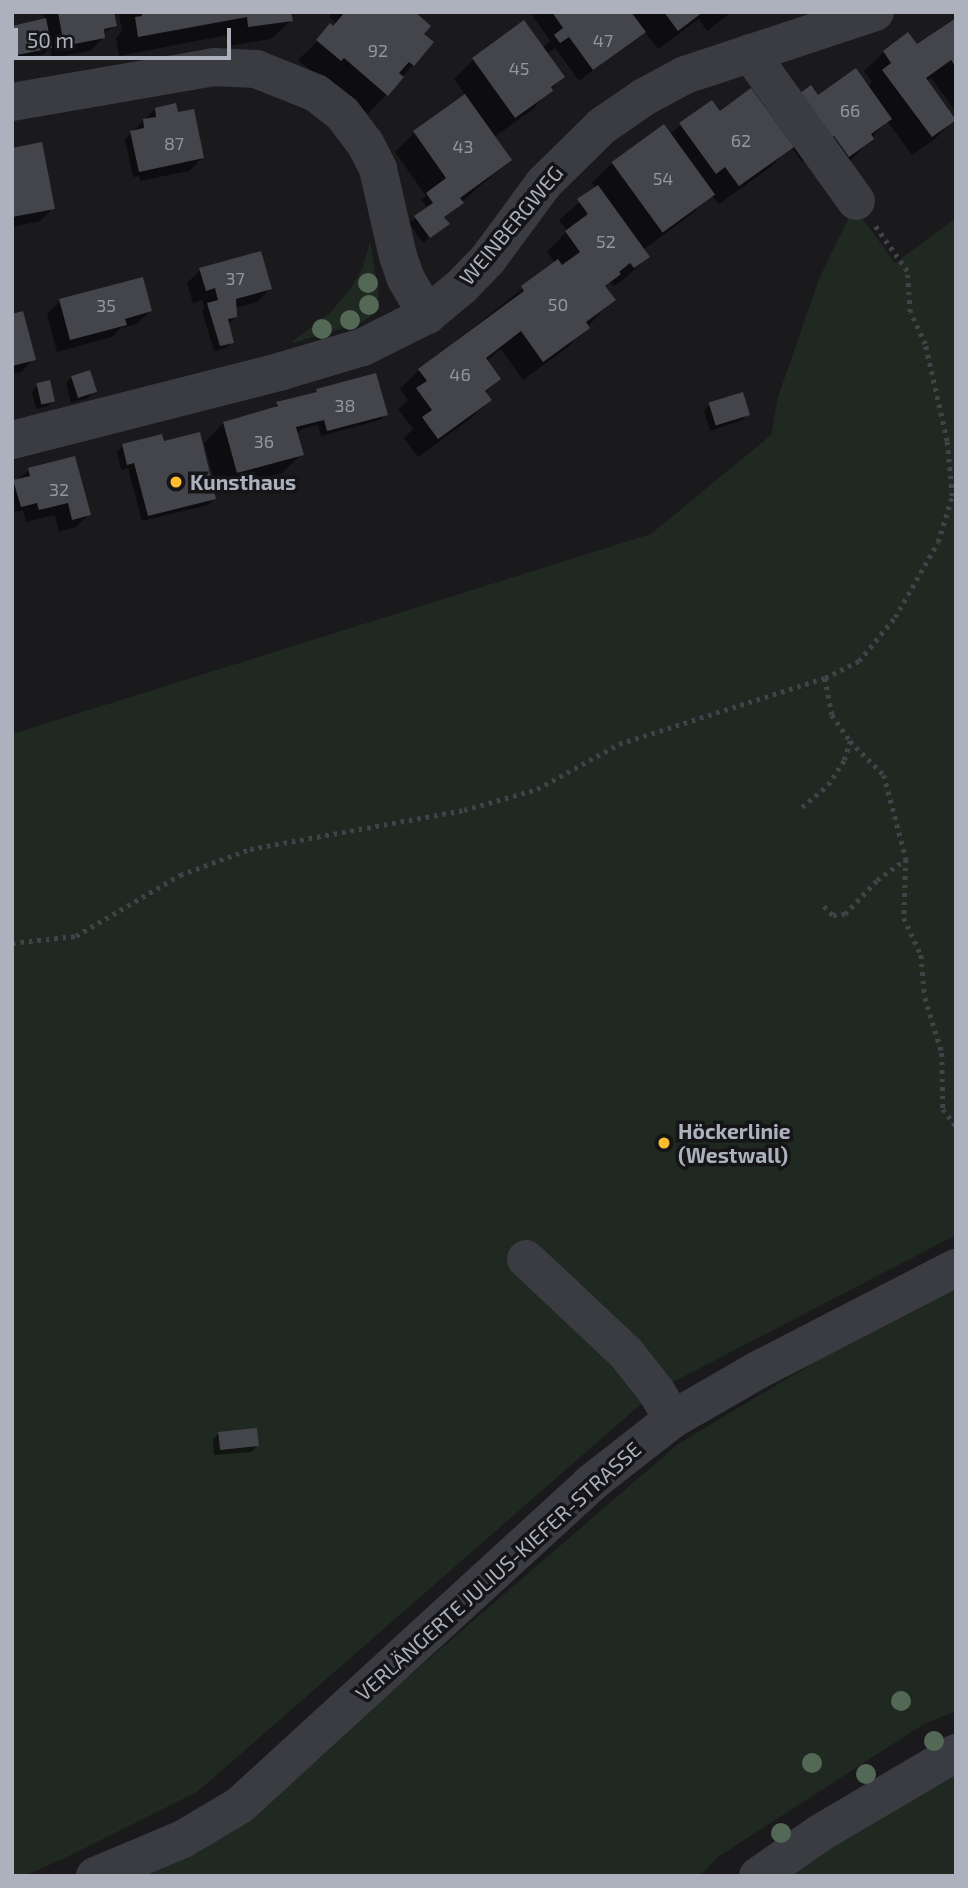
<!DOCTYPE html>
<html>
<head>
<meta charset="utf-8">
<style>
	body { margin:0 }
	#map { position:relative; width:968px; height:1888px; overflow:hidden; background:#1a1a1d; font-family:"Exo 2",sans-serif }
	div>[style] { position:absolute }
	[style*='--x'] { left:calc(var(--x)*1px); top:calc(var(--y)*1px); width:calc(var(--w)*1px); rotate:calc(var(--a)*1deg) }
	.green>* { inset:0; background:#1f2821 }
	.shadow>* { inset:0; background:#0007 }
	.building>* { inset:0; background:#44454a; transform-origin:0 0 }
	.path>* { height:4.5px; margin-top:-2.25px; transform-origin:0; background:repeating-linear-gradient(90deg,#404349 0 3.5px,transparent 0 8.5px) }
	.minor>* { height:38px; margin:-19px; padding:0 19px; transform-origin:19px; border-radius:19px; background:#3b3c42 }
	.trees>* { width:20px; height:20px; margin:-10px; border-radius:50%; background:#536956 }
	.dots>* { width:19px; height:19px; translate:-50% -50%; box-sizing:border-box; border:4px solid #151518; border-radius:50% }
	span { translate:-50% -50%; white-space:nowrap; text-align:center; line-height:1.15; -webkit-text-stroke:7px #151518; paint-order:stroke }
	.number-label { font-size:18px; color:#9296a0 }
	.number-label span { -webkit-text-stroke-width:0 }
	.street-label { font-size:21px; color:#acb1bd }
	.poi-label { font-size:21px; color:#acb1bd; font-weight:700 }
	.left { translate:0 -50%; text-align:left }
	.frame { position:absolute; inset:0; border:14px solid #acb1bd; pointer-events:none }
	.scale { position:absolute; left:14px; top:28px; width:217px; height:32px; box-sizing:border-box; border:4px solid #acb1bd; border-top:0; padding-left:9px; font-size:21px; line-height:24px; white-space:nowrap; color:#acb1bd; -webkit-text-stroke:5px #151518; paint-order:stroke }
</style>
</head>
<body>
<div id="map">
	<div class="green">
		<div style="clip-path:polygon(854px 207px,895px 263px,956px 218px,956px 1235px,656px 1391px,197px 1792px,65px 1858px,24px 1876px,12px 1876px,12px 734px,651px 534px,771px 435px,778px 397px,819px 279px)"></div>
		<div style="clip-path:polygon(370px 241px,379px 296px,370px 317px,360px 323px,293px 343px,293px 341px,331px 312px,351px 288px,363px 267px)"></div>
		<div style="clip-path:polygon(956px 1287px,956px 1711px,924px 1724px,718px 1857px,700px 1876px,134px 1876px,247px 1816px,678px 1444px,820px 1359px)"></div>
		<div style="clip-path:polygon(956px 1768px,956px 1876px,781px 1876px)"></div>
	</div>
	<div class="shadow">
		<div style="clip-path:polygon(43px 12px,290px 12px,291px 20px,271px 39px,229px 46px,227px 35px,119px 56px,116px 38px,122px 31px,119px 14px,113px 15px,115px 26px,103px 33px,103px 38px,90px 51px,52px 58px,50px 48px,44px 54px,12px 60px,12px 27px,44px 21px)"></div>
		<div style="clip-path:polygon(333px 12px,412px 12px,422px 34px,413px 65px,368px 114px,323px 77px,321px 79px,298px 60px,336px 23px,329px 17px)"></div>
		<div style="clip-path:polygon(530px 12px,732px 12px,707px 31px,699px 19px,658px 49px,644px 31px,579px 81px,555px 48px,547px 54px,563px 76px,532px 110px,494px 137px,510px 160px,443px 218px,447px 224px,423px 243px,409px 223px,428px 209px,421px 200px,426px 196px,395px 152px,414px 133px,466px 96px,454px 79px,473px 60px,524px 22px,543px 48px,550px 41px)"></div>
		<div style="clip-path:polygon(951px 21px,956px 22px,956px 112px,931px 78px,926px 81px,954px 119px,935px 139px,912px 155px,887px 121px,853px 158px,829px 175px,813px 154px,802px 162px,791px 146px,772px 166px,719px 204px,711px 195px,693px 213px,643px 250px,648px 256px,628px 276px,614px 286px,610px 282px,604px 288px,613px 300px,568px 347px,523px 380px,501px 349px,486px 361px,499px 379px,485px 393px,490px 400px,470px 419px,418px 457px,404px 438px,413px 429px,398px 409px,408px 400px,400px 389px,419px 370px,555px 263px,547px 252px,567px 231px,559px 220px,596px 188px,592px 183px,612px 163px,663px 126px,670px 135px,681px 124px,719px 113px,751px 90px,793px 148px,802px 138px,810px 100px,867px 87px,872px 82px,864px 71px,884px 52px,917px 46px)"></div>
		<div style="clip-path:polygon(155px 109px,202px 158px,189px 171px,140px 181px,139px 176px,133px 177px,125px 139px)"></div>
		<div style="clip-path:polygon(12px 150px,53px 208px,40px 221px,12px 227px)"></div>
		<div style="clip-path:polygon(200px 270px,270px 289px,257px 302px,235px 308px,235px 317px,226px 326px,232px 342px,226px 348px,214px 351px,202px 311px,204px 308px,202px 300px,193px 303px,187px 283px)"></div>
		<div style="clip-path:polygon(60px 301px,150px 311px,137px 324px,121px 328px,112px 337px,57px 352px,47px 314px)"></div>
		<div style="clip-path:polygon(12px 316px,34px 359px,21px 372px,12px 374px)"></div>
		<div style="clip-path:polygon(72px 377px,95px 391px,88px 398px,71px 403px,66px 383px)"></div>
		<div style="clip-path:polygon(38px 385px,53px 401px,47px 407px,36px 409px,32px 392px)"></div>
		<div style="clip-path:polygon(277px 404px,386px 414px,380px 420px,321px 436px,318px 425px,302px 429px,297px 435px,302px 454px,282px 473px,217px 491px,204px 443px,223px 423px,271px 410px)"></div>
		<div style="clip-path:polygon(710px 405px,748px 414px,742px 420px,710px 431px,704px 411px)"></div>
		<div style="clip-path:polygon(163px 443px,214px 499px,208px 505px,142px 521px,128px 468px,121px 470px,117px 452px,123px 446px)"></div>
		<div style="clip-path:polygon(29px 470px,89px 514px,76px 527px,59px 532px,55px 515px,26px 522px,23px 510px,15px 512px,12px 484px)"></div>
		<div style="clip-path:polygon(219px 1433px,257px 1446px,251px 1452px,214px 1455px,213px 1439px)"></div>
	</div>
	<div class="building">
		<div style="clip-path:polygon(58px 12px,114px 12px,117px 26px,104px 29px,105px 38px,64px 46px)"></div>
		<div style="clip-path:polygon(141px 12px,291px 12px,293px 21px,248px 27px,247px 17px,138px 37px,135px 17px,142px 16px)"></div>
		<div style="clip-path:polygon(345px 12px,415px 12px,431px 26px,424px 34px,434px 42px,414px 66px,409px 62px,399px 73px,404px 77px,388px 96px,344px 58px,341px 61px,316px 40px,330px 23px,333px 26px)"></div>
		<div style="clip-path:polygon(552px 12px,631px 12px,646px 32px,593px 70px,569px 37px,560px 43px,554px 35px,563px 28px)"></div>
		<div style="clip-path:polygon(664px 12px,703px 12px,678px 31px)"></div>
		<div style="clip-path:polygon(46px 18px,52px 48px,12px 56px,12px 26px)"></div>
		<div style="clip-path:polygon(956px 18px,956px 67px,951px 60px,926px 78px,956px 120px,932px 137px,882px 70px,891px 63px,883px 51px,908px 32px,917px 44px)"></div>
		<div style="clip-path:polygon(524px 20px,565px 77px,551px 87px,553px 91px,515px 118px,472px 58px)"></div>
		<div style="clip-path:polygon(856px 68px,892px 119px,871px 134px,874px 139px,849px 157px,834px 136px,822px 144px,791px 100px,811px 85px,818px 95px)"></div>
		<div style="clip-path:polygon(751px 88px,794px 147px,739px 186px,725px 167px,716px 174px,679px 123px,712px 100px,720px 111px)"></div>
		<div style="clip-path:polygon(465px 94px,512px 160px,460px 198px,464px 203px,444px 217px,450px 224px,430px 238px,414px 216px,433px 203px,426px 193px,446px 178px,413px 131px)"></div>
		<div style="clip-path:polygon(176px 103px,178px 112px,194px 109px,204px 158px,139px 172px,130px 131px,144px 128px,143px 119px,156px 117px,155px 108px)"></div>
		<div style="left:664px;top:124px;width:87px;height:65px;rotate:54deg"></div>
		<div style="clip-path:polygon(42px 142px,55px 209px,12px 217px,12px 148px)"></div>
		<div style="clip-path:polygon(598px 185px,650px 257px,634px 268px,630px 263px,619px 272px,621px 274px,605px 286px,616px 300px,586px 322px,590px 328px,543px 362px,521px 331px,486px 358px,501px 379px,485px 391px,492px 400px,438px 439px,422px 417px,432px 410px,416px 388px,427px 381px,418px 369px,524px 291px,521px 286px,558px 259px,562px 265px,580px 252px,565px 231px,588px 214px,577px 199px)"></div>
		<div style="clip-path:polygon(261px 251px,272px 289px,236px 299px,237px 317px,228px 319px,234px 343px,220px 346px,207px 303px,218px 300px,215px 288px,206px 291px,199px 268px)"></div>
		<div style="clip-path:polygon(143px 277px,152px 311px,125px 319px,127px 325px,70px 340px,59px 299px)"></div>
		<div style="clip-path:polygon(23px 311px,36px 360px,12px 366px,12px 314px)"></div>
		<div style="left:90px;top:370px;width:23px;height:20px;rotate:72deg"></div>
		<div style="clip-path:polygon(376px 373px,388px 415px,327px 431px,324px 420px,296px 427px,304px 455px,237px 473px,223px 422px,278px 406px,276px 402px,317px 392px,316px 389px)"></div>
		<div style="left:50px;top:380px;width:22px;height:14px;rotate:77deg"></div>
		<div style="left:743px;top:392px;width:24px;height:36px;rotate:73deg"></div>
		<div style="clip-path:polygon(200px 432px,216px 499px,148px 516px,134px 463px,127px 465px,122px 444px,162px 434px,164px 441px)"></div>
		<div style="clip-path:polygon(75px 456px,91px 515px,72px 520px,68px 503px,39px 510px,37px 503px,21px 507px,13px 480px,30px 476px,28px 468px)"></div>
		<div style="left:257px;top:1428px;width:18px;height:39px;rotate:84deg"></div>
	</div>
	<div class="path">
		<div style="--x:825;--y:678;--w:38;--a:79"></div>
		<div style="--x:832;--y:715;--w:32;--a:55"></div>
		<div style="--x:850;--y:741;--w:48;--a:45"></div>
		<div style="--x:884;--y:775;--w:87;--a:75.3"></div>
		<div style="--x:906;--y:859;--w:59;--a:91.9"></div>
		<div style="--x:904;--y:918;--w:41;--a:65.3"></div>
		<div style="--x:921;--y:955;--w:43;--a:84.7"></div>
		<div style="--x:925;--y:998;--w:58;--a:72.8"></div>
		<div style="--x:942;--y:1053;--w:56;--a:89"></div>
		<div style="--x:943;--y:1109;--w:21;--a:53"></div>
		<div style="--x:802;--y:807;--w:34;--a:-40"></div>
		<div style="--x:828;--y:785;--w:30;--a:-57"></div>
		<div style="--x:844;--y:760;--w:20;--a:-72"></div>
		<div style="--x:824;--y:906;--w:13;--a:45"></div>
		<div style="--x:833;--y:915;--w:12;--a:-5"></div>
		<div style="--x:845;--y:914;--w:47;--a:-46.7"></div>
		<div style="--x:877;--y:880;--w:34;--a:-36"></div>
		<div style="--x:12;--y:943;--w:64;--a:-6.2"></div>
		<div style="--x:76;--y:936;--w:121;--a:-30.4"></div>
		<div style="--x:180;--y:875;--w:75;--a:-20.4"></div>
		<div style="--x:250;--y:849;--w:218;--a:-10.3"></div>
		<div style="--x:464;--y:810;--w:76;--a:-16"></div>
		<div style="--x:537;--y:789;--w:94;--a:-28.8"></div>
		<div style="--x:619;--y:744;--w:216;--a:-17.8"></div>
		<div style="--x:825;--y:678;--w:38;--a:-27"></div>
		<div style="--x:859;--y:661;--w:57;--a:-50.7"></div>
		<div style="--x:895;--y:617;--w:86;--a:-60.2"></div>
		<div style="--x:938;--y:542;--w:48;--a:-73.1"></div>
		<div style="--x:952;--y:496;--w:55;--a:-95.2"></div>
		<div style="--x:947;--y:441;--w:99;--a:-102.8"></div>
		<div style="--x:925;--y:344;--w:35;--a:-115"></div>
		<div style="--x:910;--y:312;--w:41;--a:-94.2"></div>
		<div style="--x:907;--y:271;--w:55;--a:-125.4"></div>
	</div>
	<div class="minor">
		<div style="--x:750;--y:53;--w:182;--a:54.4"></div>
		<div style="--x:12;--y:102;--w:205;--a:-9.8"></div>
		<div style="--x:214;--y:67;--w:42;--a:2.7"></div>
		<div style="--x:256;--y:69;--w:65;--a:21.8"></div>
		<div style="--x:316;--y:93;--w:33;--a:38"></div>
		<div style="--x:342;--y:113;--w:38;--a:53"></div>
		<div style="--x:365;--y:143;--w:29;--a:63"></div>
		<div style="--x:378;--y:169;--w:89;--a:77.1"></div>
		<div style="--x:398;--y:256;--w:24;--a:71"></div>
		<div style="--x:406;--y:279;--w:42;--a:59.7"></div>
		<div style="--x:12;--y:440;--w:279;--a:-14.3"></div>
		<div style="--x:282;--y:371;--w:84;--a:-16.5"></div>
		<div style="--x:363;--y:347;--w:72;--a:-26.6"></div>
		<div style="--x:427;--y:315;--w:45;--a:-39.6"></div>
		<div style="--x:462;--y:286;--w:37;--a:-46"></div>
		<div style="--x:488;--y:259;--w:94;--a:-53.6"></div>
		<div style="--x:544;--y:183;--w:81;--a:-44.5"></div>
		<div style="--x:602;--y:126;--w:51;--a:-34.6"></div>
		<div style="--x:644;--y:97;--w:47;--a:-28.2"></div>
		<div style="--x:685;--y:75;--w:200;--a:-18.3"></div>
		<div style="--x:526;--y:1259;--w:137;--a:43.2"></div>
		<div style="--x:626;--y:1353;--w:48;--a:51.7"></div>
		<div style="--x:656;--y:1391;--w:33;--a:59"></div>
		<div style="--x:95;--y:1876;--w:95;--a:-22.8"></div>
		<div style="--x:183;--y:1839;--w:66;--a:-30.8"></div>
		<div style="--x:240;--y:1805;--w:476;--a:-42.5"></div>
		<div style="--x:591;--y:1483;--w:104;--a:-38"></div>
		<div style="--x:673;--y:1419;--w:98;--a:-30"></div>
		<div style="--x:758;--y:1370;--w:223;--a:-27.3"></div>
		<div style="--x:758;--y:1876;--w:75;--a:-34.7"></div>
		<div style="--x:820;--y:1833;--w:158;--a:-30.5"></div>
	</div>
	<div class="trees">
		<div style="left:368px;top:283px"></div>
		<div style="left:369px;top:305px"></div>
		<div style="left:350px;top:320px"></div>
		<div style="left:322px;top:329px"></div>
		<div style="left:901px;top:1701px"></div>
		<div style="left:934px;top:1741px"></div>
		<div style="left:812px;top:1763px"></div>
		<div style="left:866px;top:1774px"></div>
		<div style="left:781px;top:1833px"></div>
	</div>
	<div class="dots">
		<div style="left:176px;top:482px;background:#ffbc30"></div>
		<div style="left:664px;top:1143px;background:#ffbc30"></div>
	</div>
	<div class="number-label">
		<span style="left:603px;top:40px">47</span>
		<span style="left:378px;top:50px">92</span>
		<span style="left:519px;top:68px">45</span>
		<span style="left:850px;top:110px">66</span>
		<span style="left:741px;top:140px">62</span>
		<span style="left:174px;top:143px">87</span>
		<span style="left:463px;top:146px">43</span>
		<span style="left:663px;top:178px">54</span>
		<span style="left:606px;top:241px">52</span>
		<span style="left:235px;top:278px">37</span>
		<span style="left:558px;top:304px">50</span>
		<span style="left:106px;top:305px">35</span>
		<span style="left:460px;top:374px">46</span>
		<span style="left:345px;top:405px">38</span>
		<span style="left:264px;top:441px">36</span>
		<span style="left:59px;top:489px">32</span>
	</div>
	<div class="street-label">
		<span style="left:511px;top:225px;rotate:-50deg">WEINBERGWEG</span>
		<span style="left:498px;top:1571px;rotate:-42deg">VERLÄNGERTE JULIUS-KIEFER-STRASSE</span>
	</div>
	<div class="poi-label">
		<span class="left" style="left:190px;top:482px">Kunsthaus</span>
		<span class="left" style="left:678px;top:1143px">Höckerlinie<br>(Westwall)</span>
	</div>
	<div class="frame"></div>
	<div class="scale">50 m</div>
</div>
</body>
</html>
